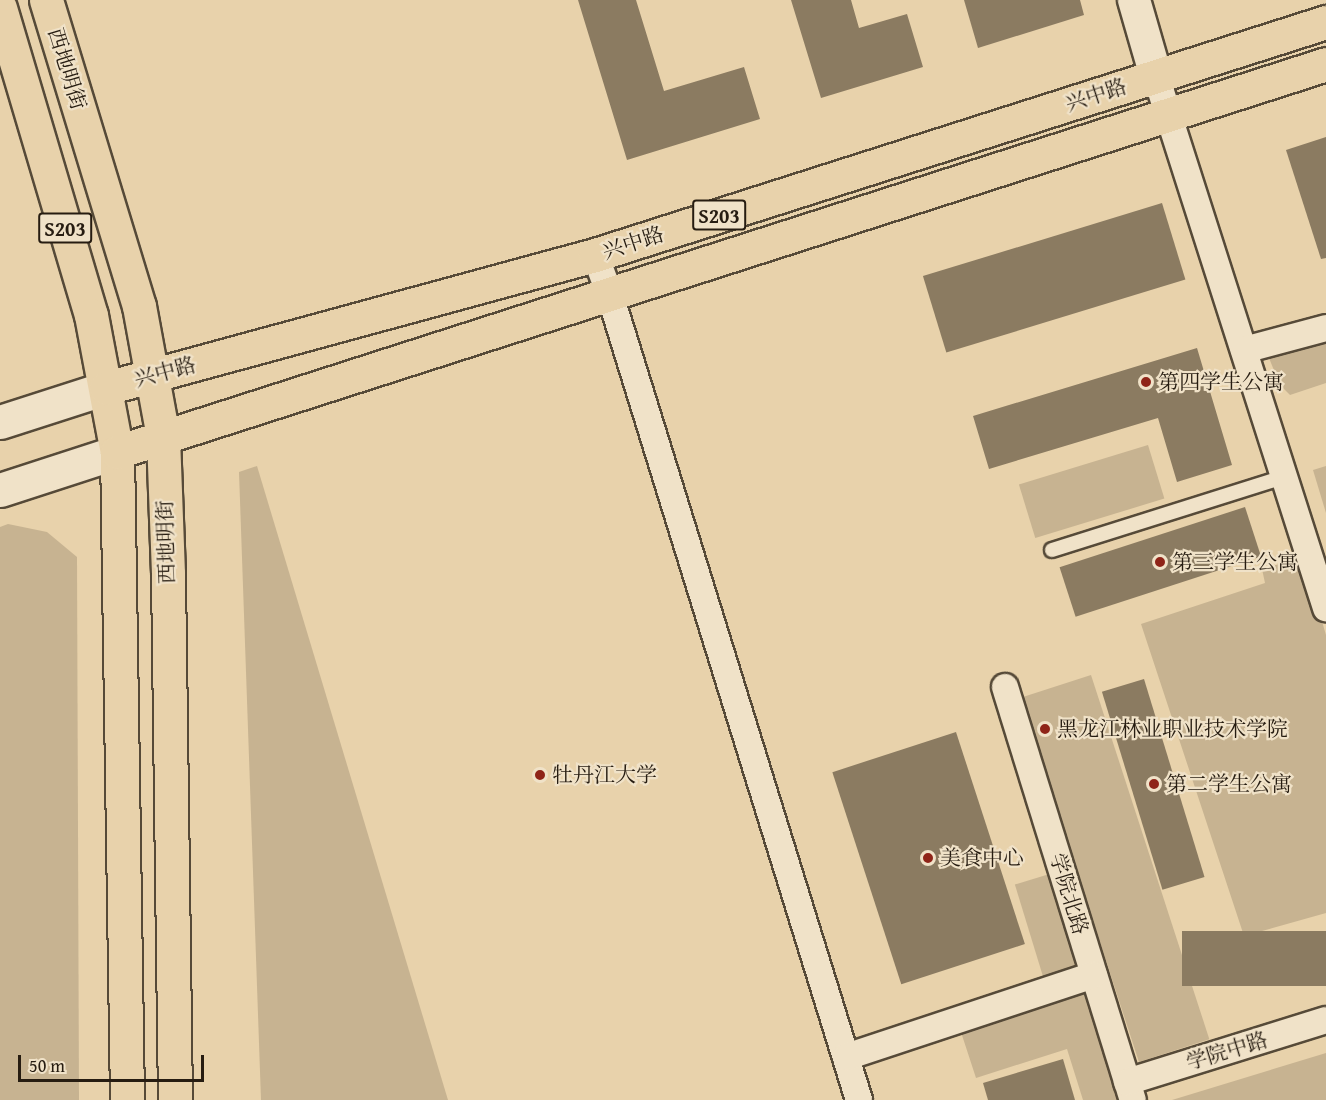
<!DOCTYPE html>
<html>
<head>
<meta charset="utf-8">
<style>
	body { margin:0 }
	#map { position:relative; width:1326px; height:1100px; overflow:hidden; background:#e8d2ab; font-family:"Gentium Book Plus","Noto Serif SC",serif }
	div>[style] { position:absolute }
	[style*='--x'] { left:calc(var(--x)*1px); top:calc(var(--y)*1px); width:calc(var(--w)*1px); rotate:calc(var(--a)*1deg) }
	.green>* { inset:0; background:#c7b391; transform-origin:0 0 }
	.building>* { inset:0; background:#8b7b61; transform-origin:0 0 }
	.roads { filter:drop-shadow(2px 0 #564a38) drop-shadow(-2px 0 #564a38) drop-shadow(0 2px #564a38) drop-shadow(0 -2px #564a38) }
	.service>* { height:14px; margin:-7px; padding:0 7px; transform-origin:7px; border-radius:7px; background:#f0e2c8 }
	.minor>* { height:26px; margin:-13px; padding:0 13px; transform-origin:13px; border-radius:13px; background:#f0e2c8 }
	.tertiary>* { height:32px; margin:-16px; padding:0 16px; transform-origin:16px; border-radius:16px; background:#f0e2c8 }
	.secondary>* { height:33px; margin:-16.5px; padding:0 16.5px; transform-origin:16.5px; border-radius:16.5px; background:#f0e2c8 }
	.primary>* { height:33px; margin:-16.5px; padding:0 16.5px; transform-origin:16.5px; border-radius:16.5px; background:#e8d2ab }
	.trunk>* { height:33px; margin:-16.5px; padding:0 16.5px; transform-origin:16.5px; border-radius:16.5px; background:#e8d2ab }
	.dots>* { width:16px; height:16px; translate:-50% -50%; box-sizing:border-box; border:3px solid #f0e2c8; border-radius:50% }
	span { translate:-50% -50%; white-space:nowrap; text-align:center; line-height:1.15; -webkit-text-stroke:4.5px #f0e2c8; paint-order:stroke }
	.shield-label span { padding:2px 4px; background:#f0e2c8; border:2px solid; border-radius:4px; -webkit-text-stroke-width:0 }
	.shield-label { font-size:20px; color:#261c11; font-weight:700 }
	.street-label { font-size:21px; color:#261c11 }
	.poi-label { font-size:21px; color:#261c11 }
	.left { translate:0 -50%; text-align:left }
	.scale { position:absolute; left:18px; top:1055px; width:186px; height:27px; box-sizing:border-box; border:3px solid #261c11; border-top:0; padding-left:8px; font-size:18px; line-height:21px; white-space:nowrap; color:#261c11; -webkit-text-stroke:4px #f0e2c8; paint-order:stroke }
</style>
</head>
<body>
<div id="map">
	<div class="green">
		<div style="clip-path:polygon(1326px 342px,1326px 383px,1290px 395px,1280px 385px,1269px 358px)"></div>
		<div style="left:1148px;top:445px;width:56px;height:135px;rotate:73deg"></div>
		<div style="clip-path:polygon(257px 466px,448px 1100px,261px 1100px,239px 472px)"></div>
		<div style="clip-path:polygon(1326px 466px,1326px 513px,1313px 470px)"></div>
		<div style="clip-path:polygon(8px 524px,47px 532px,77px 557px,79px 1100px,0 1100px,0 527px)"></div>
		<div style="clip-path:polygon(1303px 557px,1326px 635px,1326px 913px,1244px 936px,1141px 624px,1265px 583px,1262px 569px)"></div>
		<div style="left:1091px;top:675px;width:383px;height:74px;rotate:72deg"></div>
		<div style="left:1056px;top:872px;width:102px;height:43px;rotate:73deg"></div>
		<div style="clip-path:polygon(1087px 985px,1123px 1100px,1083px 1100px,1067px 1049px,976px 1078px,959px 1026px)"></div>
		<div style="clip-path:polygon(1326px 1053px,1326px 1100px,1172px 1100px)"></div>
	</div>
	<div class="building">
		<div style="clip-path:polygon(578px 0,636px 0,664px 91px,744px 67px,760px 119px,627px 160px)"></div>
		<div style="clip-path:polygon(791px 0,851px 0,859px 28px,907px 14px,923px 67px,821px 98px)"></div>
		<div style="clip-path:polygon(964px 0,1080px 0,1084px 15px,978px 48px)"></div>
		<div style="clip-path:polygon(1326px 137px,1326px 258px,1321px 259px,1286px 150px)"></div>
		<div style="left:1162px;top:203px;width:80px;height:250px;rotate:73deg"></div>
		<div style="clip-path:polygon(1197px 348px,1232px 465px,1177px 482px,1158px 418px,989px 469px,973px 416px)"></div>
		<div style="left:1245px;top:507px;width:52px;height:195px;rotate:72deg"></div>
		<div style="left:1144px;top:679px;width:207px;height:44px;rotate:73deg"></div>
		<div style="left:956px;top:732px;width:223px;height:130px;rotate:72deg"></div>
		<div style="left:1326px;top:931px;width:55px;height:144px;rotate:90deg"></div>
		<div style="clip-path:polygon(1063px 1059px,1075px 1100px,988px 1100px,983px 1083px)"></div>
	</div>
	<div class="roads">
		<div class="service">
			<div style="--x:1052;--y:550;--w:243;--a:-17.5"></div>
		</div>
		<div class="minor">
			<div style="--x:1156;--y:76;--w:559;--a:72.28"></div>
			<div style="--x:595;--y:255;--w:43;--a:69.4"></div>
			<div style="--x:610;--y:295;--w:843;--a:72.81"></div>
			<div style="--x:1244;--y:350;--w:85;--a:-15"></div>
			<div style="--x:1005;--y:687;--w:432;--a:72.8"></div>
			<div style="--x:846;--y:1057;--w:261;--a:-18.3"></div>
			<div style="--x:1127;--y:1082;--w:208;--a:-17.3"></div>
		</div>
		<div class="tertiary">
			<div style="--x:1134;--y:0;--w:79;--a:73.9"></div>
		</div>
		<div class="secondary">
			<div style="--x:0;--y:422;--w:111;--a:-17.8"></div>
			<div style="--x:0;--y:490;--w:123;--a:-18"></div>
		</div>
		<div class="primary">
			<div style="--x:46;--y:0;--w:320;--a:73.1"></div>
			<div style="--x:139;--y:306;--w:133;--a:79.6"></div>
			<div style="--x:0;--y:8;--w:320;--a:73.5"></div>
			<div style="--x:91;--y:315;--w:139;--a:79.3"></div>
		</div>
		<div class="trunk">
			<div style="--x:106;--y:388;--w:507;--a:-15.22"></div>
			<div style="--x:595;--y:255;--w:767;--a:-17.68"></div>
			<div style="--x:163;--y:437;--w:137;--a:87.9"></div>
			<div style="--x:168;--y:574;--w:526;--a:89.24"></div>
			<div style="--x:127;--y:1100;--w:648;--a:-90.88"></div>
			<div style="--x:117;--y:452;--w:1270;--a:-17.79"></div>
		</div>
	</div>
	<div class="dots">
		<div style="left:1146px;top:382px;background:#8f2418"></div>
		<div style="left:1160px;top:562px;background:#8f2418"></div>
		<div style="left:1045px;top:729px;background:#8f2418"></div>
		<div style="left:540px;top:775px;background:#8f2418"></div>
		<div style="left:1154px;top:784px;background:#8f2418"></div>
		<div style="left:928px;top:858px;background:#8f2418"></div>
	</div>
	<div class="shield-label">
		<span style="left:719px;top:215px">S203</span>
		<span style="left:65px;top:228px">S203</span>
	</div>
	<div class="street-label">
		<span style="left:67px;top:69px;rotate:73deg">西地明街</span>
		<span style="left:1096px;top:95px;rotate:-18deg">兴中路</span>
		<span style="left:633px;top:243px;rotate:-18deg">兴中路</span>
		<span style="left:165px;top:372px;rotate:-15deg">兴中路</span>
		<span style="left:166px;top:542px;rotate:-92deg">西地明街</span>
		<span style="left:1069px;top:894px;rotate:73deg">学院北路</span>
		<span style="left:1227px;top:1051px;rotate:-17deg">学院中路</span>
	</div>
	<div class="poi-label">
		<span class="left" style="left:1158px;top:382px">第四学生公寓</span>
		<span class="left" style="left:1172px;top:562px">第三学生公寓</span>
		<span class="left" style="left:1057px;top:729px">黑龙江林业职业技术学院</span>
		<span class="left" style="left:552px;top:775px">牡丹江大学</span>
		<span class="left" style="left:1166px;top:784px">第二学生公寓</span>
		<span class="left" style="left:940px;top:858px">美食中心</span>
	</div>
	<div class="scale">50 m</div>
</div>
</body>
</html>
